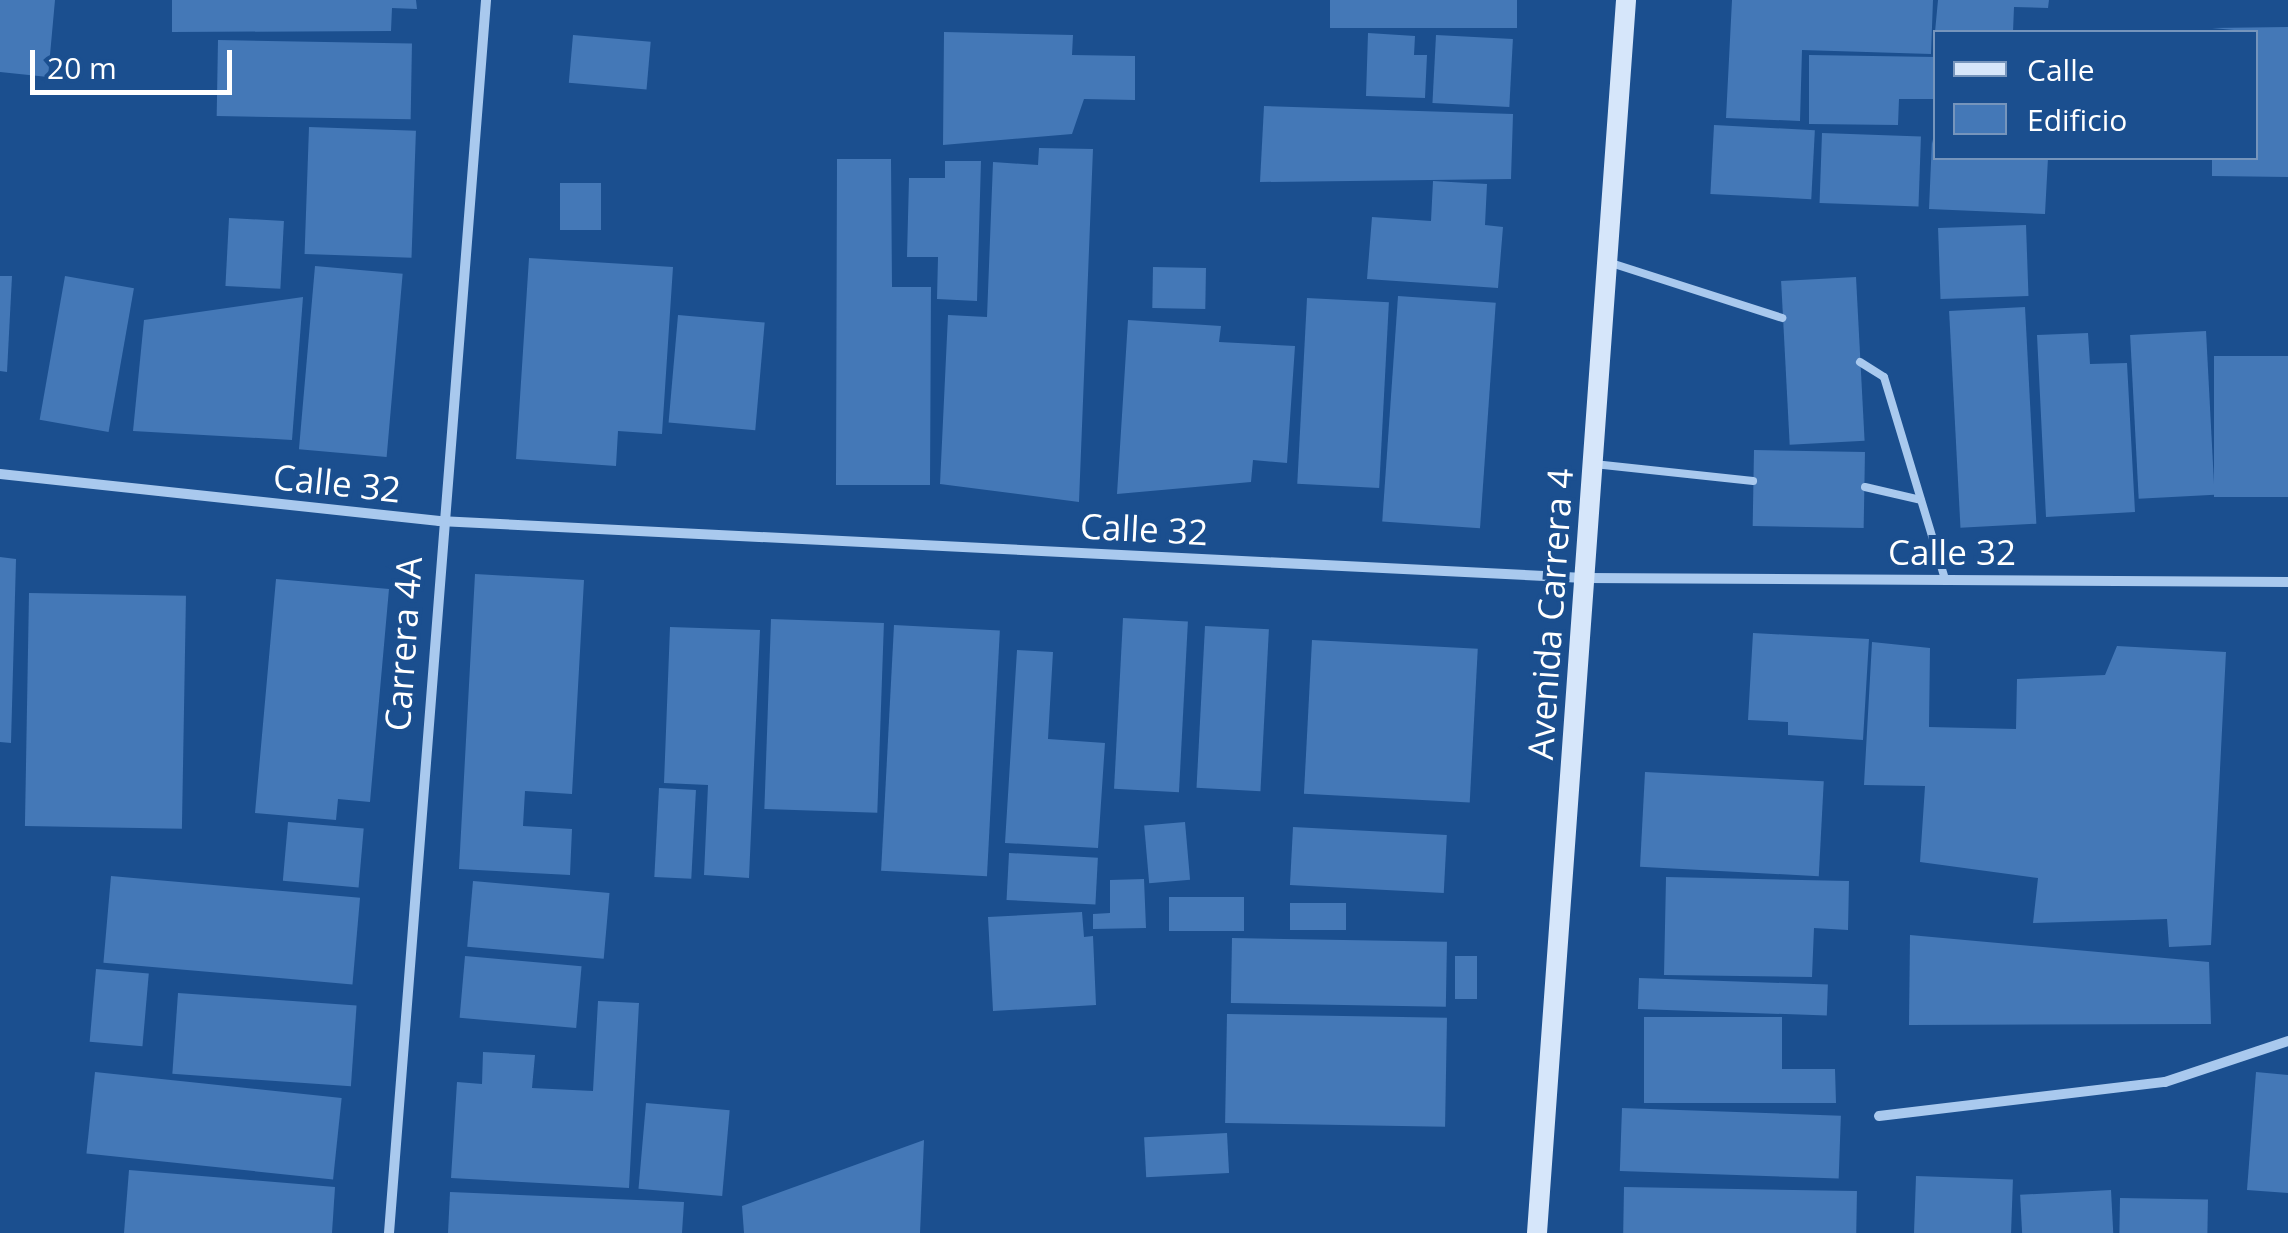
<!DOCTYPE html>
<html>
<head>
<meta charset="utf-8">
<style>
	body { margin:0 }
	#map { position:relative; width:2288px; height:1233px; overflow:hidden; background:#1b4f8f; font-family:"Open Sans",sans-serif }
	div>[style] { position:absolute }
	[style*='--x'] { left:calc(var(--x)*1px); top:calc(var(--y)*1px); width:calc(var(--w)*1px); rotate:calc(var(--a)*1deg) }
	.building>* { inset:0; background:#4478b7; transform-origin:0 0 }
	.lane>* { height:8px; margin:-4px; padding:0 4px; transform-origin:4px; border-radius:4px; background:#a9c9ee }
	.street>* { height:10px; margin:-5px; padding:0 5px; transform-origin:5px; border-radius:5px; background:#a9c9ee }
	.secondary>* { height:20px; margin:-10px; padding:0 10px; transform-origin:10px; border-radius:10px; background:#d6e6fa }
	span { translate:-50% -50%; white-space:nowrap; text-align:center; line-height:1.15; -webkit-text-stroke:8px #1b4f8f; paint-order:stroke }
	.street-label { font-size:35px; color:#fff }
	.legend { position:absolute; left:1933px; top:30px; width:325px; height:130px; box-sizing:border-box; background:#1b4f8f; border:2px solid #7695bc; margin:0; padding:12px 18px; list-style:none; font-size:30px; color:#fff }
	.legend li { display:flex; align-items:center; gap:20px; height:50px }
	.legend b { width:50px; border:2px solid #7695bc }
	.scale { position:absolute; left:30px; top:50px; width:202px; height:45px; box-sizing:border-box; border:5px solid #fff; border-top:0; padding-left:12px; font-size:30px; line-height:35px; white-space:nowrap; color:#fff; -webkit-text-stroke:8px #1b4f8f; paint-order:stroke }
</style>
</head>
<body>
<div id="map">
	<div class="building">
		<div style="clip-path:polygon(0 0,55px 0,48px 77px,0 72px)"></div>
		<div style="clip-path:polygon(172px 0,416px 0,417px 9px,392px 8px,391px 31px,172px 32px)"></div>
		<div style="left:1330px;top:0;width:187px;height:28px"></div>
		<div style="clip-path:polygon(1732px 0,1933px 0,1931px 54px,1802px 50px,1800px 121px,1726px 118px)"></div>
		<div style="clip-path:polygon(1938px 0,2049px 0,2048px 8px,2014px 7px,2013px 32px,1935px 32px)"></div>
		<div style="clip-path:polygon(2288px 27px,2288px 177px,2212px 176px,2212px 158px,2256px 158px,2256px 32px,2212px 28px)"></div>
		<div style="clip-path:polygon(944px 32px,1073px 35px,1072px 55px,1135px 56px,1135px 100px,1084px 99px,1072px 134px,943px 145px)"></div>
		<div style="clip-path:polygon(1368px 33px,1415px 36px,1414px 55px,1427px 55px,1425px 98px,1366px 96px)"></div>
		<div style="left:573px;top:35px;width:78px;height:48px;rotate:5deg"></div>
		<div style="left:1436px;top:35px;width:77px;height:68px;rotate:3deg"></div>
		<div style="left:218px;top:40px;width:194px;height:76px;rotate:1deg"></div>
		<div style="clip-path:polygon(1809px 55px,1936px 57px,1936px 99px,1899px 99px,1898px 125px,1809px 124px)"></div>
		<div style="clip-path:polygon(1264px 106px,1513px 114px,1511px 179px,1260px 182px)"></div>
		<div style="left:1714px;top:125px;width:101px;height:69px;rotate:3deg"></div>
		<div style="left:309px;top:127px;width:107px;height:127px;rotate:2deg"></div>
		<div style="left:1822px;top:133px;width:99px;height:70px;rotate:2deg"></div>
		<div style="clip-path:polygon(1932px 139px,1936px 158px,2048px 158px,2045px 214px,1929px 209px)"></div>
		<div style="clip-path:polygon(1039px 148px,1093px 149px,1079px 502px,940px 484px,948px 315px,987px 317px,993px 162px,1038px 165px)"></div>
		<div style="clip-path:polygon(837px 159px,891px 159px,892px 287px,931px 287px,930px 485px,836px 485px)"></div>
		<div style="clip-path:polygon(945px 161px,981px 161px,977px 301px,937px 299px,938px 257px,907px 257px,909px 178px,945px 178px)"></div>
		<div style="clip-path:polygon(1433px 181px,1487px 184px,1485px 225px,1503px 227px,1498px 288px,1367px 279px,1372px 217px,1431px 221px)"></div>
		<div style="left:560px;top:183px;width:41px;height:47px"></div>
		<div style="left:229px;top:218px;width:55px;height:68px;rotate:3deg"></div>
		<div style="left:2026px;top:225px;width:71px;height:88px;rotate:88deg"></div>
		<div style="clip-path:polygon(529px 258px,673px 267px,662px 434px,618px 431px,616px 466px,516px 459px)"></div>
		<div style="left:315px;top:266px;width:88px;height:184px;rotate:5deg"></div>
		<div style="left:1153px;top:267px;width:53px;height:41px;rotate:1deg"></div>
		<div style="clip-path:polygon(0 276px,12px 276px,7px 372px,0 371px)"></div>
		<div style="left:65px;top:276px;width:70px;height:146px;rotate:10deg"></div>
		<div style="left:1856px;top:277px;width:164px;height:75px;rotate:87deg"></div>
		<div style="left:1398px;top:296px;width:98px;height:226px;rotate:4deg"></div>
		<div style="clip-path:polygon(303px 297px,292px 440px,133px 431px,144px 320px)"></div>
		<div style="left:1307px;top:298px;width:82px;height:186px;rotate:3deg"></div>
		<div style="left:2025px;top:307px;width:217px;height:76px;rotate:87deg"></div>
		<div style="left:678px;top:315px;width:87px;height:108px;rotate:5deg"></div>
		<div style="clip-path:polygon(1128px 320px,1221px 326px,1219px 342px,1295px 346px,1287px 463px,1253px 460px,1251px 482px,1117px 494px)"></div>
		<div style="left:2206px;top:331px;width:164px;height:76px;rotate:87deg"></div>
		<div style="clip-path:polygon(2088px 333px,2090px 364px,2127px 363px,2135px 512px,2046px 517px,2037px 335px)"></div>
		<div style="left:2288px;top:356px;width:141px;height:74px;rotate:90deg"></div>
		<div style="left:1754px;top:450px;width:111px;height:76px;rotate:1deg"></div>
		<div style="clip-path:polygon(0 557px,16px 559px,11px 743px,0 742px)"></div>
		<div style="clip-path:polygon(475px 574px,584px 580px,572px 794px,525px 791px,523px 826px,572px 829px,570px 875px,459px 869px)"></div>
		<div style="clip-path:polygon(276px 579px,389px 589px,370px 802px,338px 799px,336px 820px,255px 813px)"></div>
		<div style="left:29px;top:593px;width:157px;height:233px;rotate:1deg"></div>
		<div style="left:1123px;top:618px;width:65px;height:171px;rotate:3deg"></div>
		<div style="left:771px;top:619px;width:113px;height:190px;rotate:2deg"></div>
		<div style="left:894px;top:625px;width:106px;height:246px;rotate:3deg"></div>
		<div style="left:1205px;top:626px;width:64px;height:162px;rotate:3deg"></div>
		<div style="clip-path:polygon(670px 627px,760px 630px,749px 878px,704px 875px,708px 785px,664px 783px)"></div>
		<div style="clip-path:polygon(1753px 633px,1869px 639px,1863px 740px,1788px 735px,1788px 722px,1748px 720px)"></div>
		<div style="left:1312px;top:640px;width:166px;height:154px;rotate:3deg"></div>
		<div style="clip-path:polygon(1872px 642px,1930px 648px,1929px 727px,2016px 729px,2017px 679px,2105px 675px,2117px 646px,2226px 652px,2211px 945px,2169px 947px,2167px 919px,2033px 923px,2038px 878px,1920px 862px,1925px 786px,1864px 785px)"></div>
		<div style="clip-path:polygon(1017px 650px,1053px 652px,1048px 739px,1105px 743px,1098px 848px,1005px 843px)"></div>
		<div style="left:1645px;top:772px;width:179px;height:95px;rotate:3deg"></div>
		<div style="left:659px;top:788px;width:37px;height:89px;rotate:3deg"></div>
		<div style="left:288px;top:822px;width:76px;height:59px;rotate:5deg"></div>
		<div style="left:1185px;top:822px;width:58px;height:41px;rotate:85deg"></div>
		<div style="left:1293px;top:827px;width:154px;height:58px;rotate:3deg"></div>
		<div style="left:1009px;top:853px;width:89px;height:47px;rotate:3deg"></div>
		<div style="left:111px;top:876px;width:250px;height:87px;rotate:5deg"></div>
		<div style="clip-path:polygon(1666px 877px,1849px 881px,1848px 930px,1814px 928px,1812px 977px,1664px 975px)"></div>
		<div style="clip-path:polygon(1144px 879px,1146px 928px,1093px 929px,1093px 914px,1110px 913px,1110px 880px)"></div>
		<div style="left:473px;top:881px;width:137px;height:66px;rotate:5deg"></div>
		<div style="left:1244px;top:897px;width:34px;height:75px;rotate:90deg"></div>
		<div style="left:1290px;top:903px;width:56px;height:27px"></div>
		<div style="clip-path:polygon(1082px 912px,1084px 937px,1093px 936px,1096px 1005px,993px 1011px,988px 917px)"></div>
		<div style="clip-path:polygon(1910px 935px,2209px 962px,2211px 1024px,1909px 1025px)"></div>
		<div style="left:1232px;top:938px;width:215px;height:65px;rotate:1deg"></div>
		<div style="left:465px;top:956px;width:117px;height:62px;rotate:5deg"></div>
		<div style="left:1455px;top:956px;width:22px;height:43px"></div>
		<div style="left:96px;top:969px;width:53px;height:73px;rotate:5deg"></div>
		<div style="left:1639px;top:978px;width:189px;height:31px;rotate:2deg"></div>
		<div style="left:178px;top:993px;width:179px;height:81px;rotate:4deg"></div>
		<div style="clip-path:polygon(598px 1001px,639px 1003px,629px 1188px,451px 1178px,457px 1082px,482px 1084px,483px 1052px,535px 1055px,532px 1088px,593px 1091px)"></div>
		<div style="left:1227px;top:1014px;width:220px;height:109px;rotate:1deg"></div>
		<div style="clip-path:polygon(1644px 1017px,1782px 1017px,1782px 1069px,1835px 1069px,1836px 1103px,1644px 1103px)"></div>
		<div style="left:95px;top:1072px;width:248px;height:82px;rotate:6deg"></div>
		<div style="clip-path:polygon(2256px 1072px,2288px 1075px,2288px 1193px,2247px 1190px)"></div>
		<div style="left:646px;top:1103px;width:84px;height:86px;rotate:5deg"></div>
		<div style="left:1622px;top:1108px;width:219px;height:63px;rotate:2deg"></div>
		<div style="left:1227px;top:1133px;width:40px;height:83px;rotate:87deg"></div>
		<div style="clip-path:polygon(924px 1140px,920px 1233px,744px 1233px,742px 1206px)"></div>
		<div style="clip-path:polygon(129px 1170px,335px 1187px,332px 1233px,124px 1233px)"></div>
		<div style="left:1916px;top:1176px;width:97px;height:57px;rotate:2deg"></div>
		<div style="left:1624px;top:1187px;width:233px;height:46px;rotate:1deg"></div>
		<div style="left:2111px;top:1190px;width:43px;height:91px;rotate:87deg"></div>
		<div style="clip-path:polygon(450px 1192px,684px 1202px,682px 1233px,448px 1233px)"></div>
		<div style="left:2120px;top:1198px;width:88px;height:35px;rotate:1deg"></div>
	</div>
	<div class="lane">
		<div style="--x:1611;--y:263;--w:180;--a:17.8"></div>
		<div style="--x:1860;--y:362;--w:28;--a:32"></div>
		<div style="--x:1884;--y:377;--w:211;--a:73.2"></div>
		<div style="--x:1594;--y:464;--w:160;--a:6.1"></div>
		<div style="--x:1865;--y:487;--w:57;--a:13.1"></div>
	</div>
	<div class="street">
		<div style="--x:0;--y:474;--w:442;--a:6.1"></div>
		<div style="--x:439;--y:521;--w:1147;--a:2.85"></div>
		<div style="--x:1585;--y:578;--w:703;--a:0.33"></div>
		<div style="--x:1879;--y:1116;--w:288;--a:-6.8"></div>
		<div style="--x:2165;--y:1082;--w:130;--a:-18.4"></div>
		<div style="--x:389;--y:1233;--w:1237;--a:-85.5"></div>
	</div>
	<div class="secondary">
		<div style="--x:1537;--y:1233;--w:1236;--a:-85.87"></div>
	</div>
	<div class="street-label">
		<span style="left:337px;top:483px;rotate:6deg">Calle 32</span>
		<span style="left:1144px;top:529px;rotate:3deg">Calle 32</span>
		<span style="left:1952px;top:552px">Calle 32</span>
		<span style="left:1550px;top:614px;rotate:-86deg">Avenida Carrera 4</span>
		<span style="left:403px;top:644px;rotate:-86deg">Carrera 4A</span>
	</div>
	<ul class="legend">
	<li><b style="height:12px;background:#d6e6fa"></b>Calle</li>
	<li><b style="height:28px;background:#4478b7"></b>Edificio</li>
	</ul>
	<div class="scale">20 m</div>
</div>
</body>
</html>
